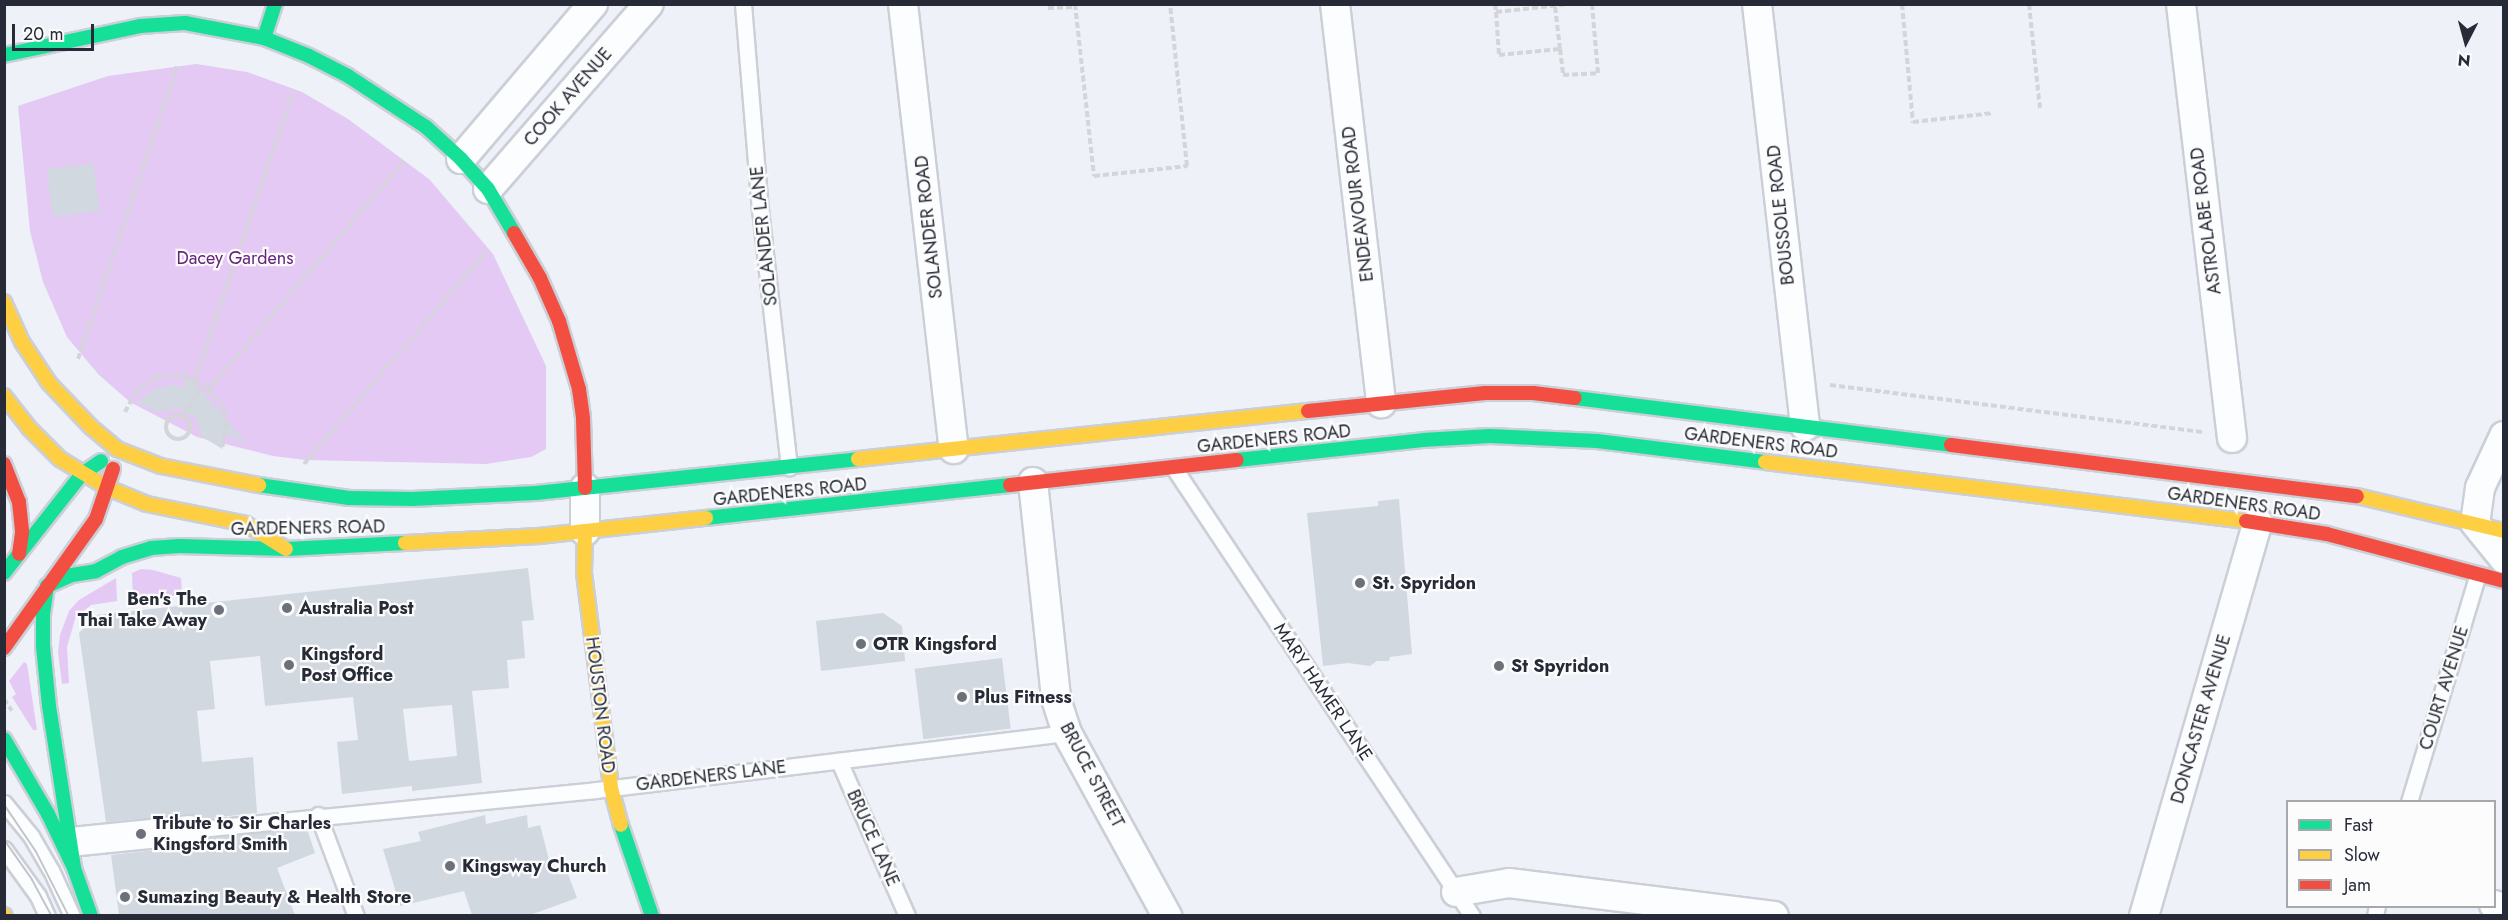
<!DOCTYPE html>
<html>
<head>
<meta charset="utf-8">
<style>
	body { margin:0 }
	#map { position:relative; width:2508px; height:920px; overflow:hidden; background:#eef1f8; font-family:Jost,sans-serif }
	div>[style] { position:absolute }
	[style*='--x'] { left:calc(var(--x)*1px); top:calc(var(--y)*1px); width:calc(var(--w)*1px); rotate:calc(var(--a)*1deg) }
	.green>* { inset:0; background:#e3c9f3 }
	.building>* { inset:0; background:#d1d8e0; transform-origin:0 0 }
	.path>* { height:4px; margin-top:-2px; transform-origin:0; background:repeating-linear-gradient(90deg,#d4d5d8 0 6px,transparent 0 9px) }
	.path>.ring { margin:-2px; padding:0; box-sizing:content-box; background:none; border:4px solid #d4d5d8; border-radius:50% }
	.roads { filter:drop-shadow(2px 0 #cbcfd7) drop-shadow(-2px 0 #cbcfd7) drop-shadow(0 2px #cbcfd7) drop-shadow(0 -2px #cbcfd7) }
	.lane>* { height:15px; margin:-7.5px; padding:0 7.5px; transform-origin:7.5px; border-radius:7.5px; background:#fcfdfe }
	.street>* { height:28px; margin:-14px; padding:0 14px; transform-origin:14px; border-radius:14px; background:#fcfdfe }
	.fast>* { height:14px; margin:-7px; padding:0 7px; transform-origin:7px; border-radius:7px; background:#16e098 }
	.slow>* { height:14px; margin:-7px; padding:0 7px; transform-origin:7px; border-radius:7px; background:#ffcf43 }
	.jam>* { height:14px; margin:-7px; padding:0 7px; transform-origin:7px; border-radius:7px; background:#f24e42 }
	.tram>* { height:1.5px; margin:-0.75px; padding:0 0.75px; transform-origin:0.75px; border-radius:0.75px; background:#c4c5c8 }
	.dots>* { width:16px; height:16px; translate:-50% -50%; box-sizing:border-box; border:3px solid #fcfcfc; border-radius:50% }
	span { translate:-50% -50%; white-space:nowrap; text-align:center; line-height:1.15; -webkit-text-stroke:4.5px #fcfcfc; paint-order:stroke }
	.street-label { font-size:18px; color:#262b37 }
	.park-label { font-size:18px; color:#65237d }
	.poi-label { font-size:18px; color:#262b37; font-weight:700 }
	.left { translate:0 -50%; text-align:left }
	.right { translate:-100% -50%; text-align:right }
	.frame { position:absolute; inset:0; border:6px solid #262b37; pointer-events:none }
	.legend { position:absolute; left:2286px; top:800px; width:210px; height:108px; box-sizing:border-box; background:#fcfcfc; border:2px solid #a6a8ad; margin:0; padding:8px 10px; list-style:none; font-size:18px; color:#262b37 }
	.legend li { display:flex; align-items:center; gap:12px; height:30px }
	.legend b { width:30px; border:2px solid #a6a8ad }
	.north { position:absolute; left:2436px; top:12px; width:60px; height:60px; -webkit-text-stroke:4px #fcfcfc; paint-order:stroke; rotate:186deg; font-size:16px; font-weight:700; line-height:24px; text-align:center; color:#262b37 }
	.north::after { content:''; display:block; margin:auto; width:21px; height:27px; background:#262b37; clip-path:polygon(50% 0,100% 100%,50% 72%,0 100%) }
	.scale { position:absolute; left:12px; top:24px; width:82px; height:27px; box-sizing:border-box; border:3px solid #262b37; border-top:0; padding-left:8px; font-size:18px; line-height:21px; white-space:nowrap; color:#262b37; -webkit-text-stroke:4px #fcfcfc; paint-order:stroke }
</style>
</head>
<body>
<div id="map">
	<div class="green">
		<div style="clip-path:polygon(196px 64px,247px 72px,302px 92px,348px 119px,429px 179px,493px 254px,546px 366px,546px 449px,531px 457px,486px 464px,306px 460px,273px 456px,197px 437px,130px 402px,99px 375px,67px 337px,43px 282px,30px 231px,18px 106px,108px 76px)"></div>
		<div style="clip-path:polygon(141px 569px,153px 570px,181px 578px,182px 595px,133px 599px,132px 573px)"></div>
		<div style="clip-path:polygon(116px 578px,117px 601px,91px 605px,75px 619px,67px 647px,69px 683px,62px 684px,58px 652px,60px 635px,69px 611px,79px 600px)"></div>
		<div style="clip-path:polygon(24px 662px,27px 664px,37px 730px,33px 730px,12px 697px,16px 694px,9px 681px)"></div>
	</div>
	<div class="building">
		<div style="left:93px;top:163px;width:48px;height:47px;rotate:82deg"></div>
		<div style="clip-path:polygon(181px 368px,244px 440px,243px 442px,224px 432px,222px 449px,201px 436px,196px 417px,179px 408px,157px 412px,138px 402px,153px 389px,172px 385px,187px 387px)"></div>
		<div style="clip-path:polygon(1399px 499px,1412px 654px,1390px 657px,1389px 661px,1377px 661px,1370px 666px,1348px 663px,1323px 666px,1307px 513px,1378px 506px,1378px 501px)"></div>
		<div style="clip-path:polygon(evenodd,528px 568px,534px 620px,522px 621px,525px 658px,507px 660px,509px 688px,472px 691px,482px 783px,412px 791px,412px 786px,342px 794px,337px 742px,358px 740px,353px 697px,265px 706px,260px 656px,210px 661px,215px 709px,197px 711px,202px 762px,253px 757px,257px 813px,201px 819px,187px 814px,106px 822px,79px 633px,96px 615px,528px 568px,452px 705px,457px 756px,409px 761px,403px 709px,452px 705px)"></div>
		<div style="clip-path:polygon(883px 613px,902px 626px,905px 661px,821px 671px,816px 621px)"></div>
		<div style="left:1002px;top:658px;width:71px;height:88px;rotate:83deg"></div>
		<div style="clip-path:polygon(485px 815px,486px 824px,527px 815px,528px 828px,540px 825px,552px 871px,565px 866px,577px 898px,530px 915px,472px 915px,464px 891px,400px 906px,383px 849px,421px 841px,418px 832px)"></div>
		<div style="clip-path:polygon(307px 829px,315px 853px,277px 868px,295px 915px,119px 915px,111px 855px,191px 846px,203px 838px)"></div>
	</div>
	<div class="path">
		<div style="--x:1075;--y:4;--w:173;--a:83.7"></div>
		<div style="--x:1094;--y:176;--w:94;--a:-6.1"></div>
		<div style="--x:1187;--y:166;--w:163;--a:-96"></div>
		<div style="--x:1495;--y:4;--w:8;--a:83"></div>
		<div style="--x:1496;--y:12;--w:73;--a:-6.3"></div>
		<div style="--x:1902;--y:4;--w:119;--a:84.7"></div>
		<div style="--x:1913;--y:122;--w:81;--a:-6.4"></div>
		<div style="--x:2029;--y:4;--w:105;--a:84"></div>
		<div style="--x:1048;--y:8;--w:27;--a:-2"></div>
		<div style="--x:1496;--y:12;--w:43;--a:86"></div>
		<div style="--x:1499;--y:55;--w:61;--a:-5.6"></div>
		<div style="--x:1560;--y:49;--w:43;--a:-96.6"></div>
		<div style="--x:1560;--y:49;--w:26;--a:83"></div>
		<div style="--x:1563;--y:75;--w:35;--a:-3"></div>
		<div style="--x:1598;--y:73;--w:69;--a:-95"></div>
		<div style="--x:78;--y:359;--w:309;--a:-71.3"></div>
		<div style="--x:194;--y:381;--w:17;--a:33"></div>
		<div style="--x:208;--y:390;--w:301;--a:-49.4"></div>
		<div style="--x:1830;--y:385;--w:376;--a:7.2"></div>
		<div style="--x:208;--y:390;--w:25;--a:50"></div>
		<div style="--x:224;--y:409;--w:14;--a:78"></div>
		<div style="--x:227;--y:423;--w:25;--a:101"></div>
		<div style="--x:125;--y:412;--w:21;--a:-62"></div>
		<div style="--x:135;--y:393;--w:25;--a:-40"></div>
		<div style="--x:154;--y:377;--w:20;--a:-6"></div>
		<div style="--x:174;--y:375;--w:21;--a:17"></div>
		<div style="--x:194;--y:381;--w:308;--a:-71"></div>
		<div class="ring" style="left:166px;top:415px;width:20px;height:20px"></div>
		<div style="--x:183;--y:417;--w:35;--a:-59"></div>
		<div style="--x:304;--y:464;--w:283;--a:-49.4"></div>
		<div style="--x:4;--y:699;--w:14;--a:56"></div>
	</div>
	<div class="roads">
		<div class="lane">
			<div style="--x:743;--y:4;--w:206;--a:85.3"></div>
			<div style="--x:760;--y:209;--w:260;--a:83.6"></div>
			<div style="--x:1174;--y:468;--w:538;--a:56.37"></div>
			<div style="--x:839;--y:761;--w:169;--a:66.3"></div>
			<div style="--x:2409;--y:802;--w:238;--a:-73.2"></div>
			<div style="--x:4;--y:803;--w:43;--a:50.7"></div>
			<div style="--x:31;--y:836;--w:39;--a:60"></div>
			<div style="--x:51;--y:870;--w:51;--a:65.5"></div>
			<div style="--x:318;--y:815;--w:108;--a:69.4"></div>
			<div style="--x:189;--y:830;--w:409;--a:-5.6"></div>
			<div style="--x:596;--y:790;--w:474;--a:-6.9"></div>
			<div style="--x:4;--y:849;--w:58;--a:54.1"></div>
			<div style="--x:38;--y:896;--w:22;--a:66"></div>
			<div style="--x:2375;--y:916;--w:10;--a:-79"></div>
		</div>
		<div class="street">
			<div style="--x:903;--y:4;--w:448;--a:83.5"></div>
			<div style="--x:1335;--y:4;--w:402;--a:83.4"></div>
			<div style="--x:1757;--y:4;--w:425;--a:83.5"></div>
			<div style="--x:2181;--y:4;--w:437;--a:83.3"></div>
			<div style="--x:461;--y:159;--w:204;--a:-49.6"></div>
			<div style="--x:488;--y:189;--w:245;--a:-49"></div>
			<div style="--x:2504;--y:436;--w:57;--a:114.8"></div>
			<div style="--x:2480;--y:488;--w:35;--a:98"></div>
			<div style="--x:2475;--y:523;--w:46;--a:51.1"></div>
			<div style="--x:1033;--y:482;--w:218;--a:83.9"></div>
			<div style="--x:1056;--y:699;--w:36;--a:72"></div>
			<div style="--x:1067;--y:733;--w:209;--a:61.3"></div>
			<div style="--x:585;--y:531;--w:43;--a:-90"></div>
			<div style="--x:71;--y:842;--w:119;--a:-5.8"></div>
			<div style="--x:1456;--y:892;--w:54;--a:-9.6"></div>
			<div style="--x:1509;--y:883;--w:267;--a:7.1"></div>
			<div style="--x:2494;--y:905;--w:10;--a:17"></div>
			<div style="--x:2144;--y:916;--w:410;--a:-73.9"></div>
		</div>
		<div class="fast">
			<div style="--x:264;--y:38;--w:36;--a:-72"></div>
			<div style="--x:4;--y:55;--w:139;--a:-12"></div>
			<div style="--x:140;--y:26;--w:45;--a:-3.8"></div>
			<div style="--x:185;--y:23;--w:80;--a:10.8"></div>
			<div style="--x:264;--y:38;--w:48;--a:21.8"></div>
			<div style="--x:309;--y:56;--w:44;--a:27.1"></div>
			<div style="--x:348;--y:76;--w:93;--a:33.2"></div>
			<div style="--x:426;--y:127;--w:47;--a:42.4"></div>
			<div style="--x:461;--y:159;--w:40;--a:48"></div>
			<div style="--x:488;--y:189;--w:51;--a:59.4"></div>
			<div style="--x:1575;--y:398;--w:379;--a:7.1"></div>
			<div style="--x:1237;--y:460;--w:187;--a:-6.1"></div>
			<div style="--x:1423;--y:440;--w:67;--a:-3.4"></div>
			<div style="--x:1490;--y:436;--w:107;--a:2.7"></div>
			<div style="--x:1597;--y:441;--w:169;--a:7.1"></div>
			<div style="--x:259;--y:485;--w:91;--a:8.2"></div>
			<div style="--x:349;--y:498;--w:63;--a:0.9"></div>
			<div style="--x:412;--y:499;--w:124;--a:-2.8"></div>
			<div style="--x:536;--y:493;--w:324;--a:-6"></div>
			<div style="--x:706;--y:518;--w:306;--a:-6.2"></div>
			<div style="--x:4;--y:573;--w:126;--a:-51.8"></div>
			<div style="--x:82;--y:474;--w:23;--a:-34"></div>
			<div style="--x:47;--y:586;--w:27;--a:-24"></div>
			<div style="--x:72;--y:575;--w:24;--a:-9"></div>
			<div style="--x:96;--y:571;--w:30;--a:-28"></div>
			<div style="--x:122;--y:557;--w:30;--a:-17"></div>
			<div style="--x:151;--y:548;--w:28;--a:-4"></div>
			<div style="--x:179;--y:546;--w:107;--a:1.6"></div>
			<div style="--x:286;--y:549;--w:119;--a:-2.9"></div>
			<div style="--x:47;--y:586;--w:28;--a:98"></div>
			<div style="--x:43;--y:614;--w:32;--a:90"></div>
			<div style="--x:43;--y:646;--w:60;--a:84.3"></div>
			<div style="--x:49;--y:706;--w:164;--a:81.2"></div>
			<div style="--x:4;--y:739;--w:87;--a:59.6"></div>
			<div style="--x:48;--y:814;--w:60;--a:64.3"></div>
			<div style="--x:74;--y:868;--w:51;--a:70.5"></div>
			<div style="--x:621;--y:825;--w:96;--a:71.2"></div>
		</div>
		<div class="slow">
			<div style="--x:4;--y:302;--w:44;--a:65.8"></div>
			<div style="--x:22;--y:342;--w:49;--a:56.6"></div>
			<div style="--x:49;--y:383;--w:61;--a:46.3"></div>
			<div style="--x:91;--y:427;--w:34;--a:40"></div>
			<div style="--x:117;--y:449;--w:47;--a:21.1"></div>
			<div style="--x:161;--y:466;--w:100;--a:11"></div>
			<div style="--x:4;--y:396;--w:42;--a:51.8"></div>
			<div style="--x:30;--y:429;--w:42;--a:45"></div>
			<div style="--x:60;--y:459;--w:56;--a:31.1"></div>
			<div style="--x:108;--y:488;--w:42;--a:22.3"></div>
			<div style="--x:147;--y:504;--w:101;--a:11.4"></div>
			<div style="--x:246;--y:524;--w:47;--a:32"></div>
			<div style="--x:858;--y:459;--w:453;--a:-6.1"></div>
			<div style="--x:1765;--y:462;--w:485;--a:7"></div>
			<div style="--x:2357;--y:496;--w:151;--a:13.4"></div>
			<div style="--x:585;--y:531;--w:42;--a:91.4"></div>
			<div style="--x:584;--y:573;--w:217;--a:82.8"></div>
			<div style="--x:611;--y:788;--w:38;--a:75"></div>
			<div style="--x:405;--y:543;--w:134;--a:-3"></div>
			<div style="--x:539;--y:536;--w:168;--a:-6.2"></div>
			<div style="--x:4;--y:915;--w:1;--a:45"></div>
		</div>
		<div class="jam">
			<div style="--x:514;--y:233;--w:52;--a:60"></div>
			<div style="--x:540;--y:278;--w:47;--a:66.2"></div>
			<div style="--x:559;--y:321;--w:71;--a:73.6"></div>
			<div style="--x:579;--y:389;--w:30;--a:82"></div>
			<div style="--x:583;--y:419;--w:69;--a:88.3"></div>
			<div style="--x:1308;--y:411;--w:178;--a:-5.8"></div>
			<div style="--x:1485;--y:393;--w:48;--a:0"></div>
			<div style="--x:1533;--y:393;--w:42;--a:6.8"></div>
			<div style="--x:1951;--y:445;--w:409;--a:7.2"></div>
			<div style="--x:4;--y:464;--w:41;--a:68.5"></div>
			<div style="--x:19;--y:502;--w:31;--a:84"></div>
			<div style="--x:22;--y:533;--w:21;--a:98"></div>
			<div style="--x:1010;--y:485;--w:228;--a:-6.3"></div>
			<div style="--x:2246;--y:521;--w:82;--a:9.1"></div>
			<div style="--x:2327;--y:534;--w:183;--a:14.9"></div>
			<div style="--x:4;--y:648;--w:158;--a:-54.5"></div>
			<div style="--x:96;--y:519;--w:53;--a:-71.2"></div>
		</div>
	</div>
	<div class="tram">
		<div style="--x:4;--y:804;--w:57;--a:55.8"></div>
		<div style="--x:36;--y:851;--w:73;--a:63.1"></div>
		<div style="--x:4;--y:839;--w:49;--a:55"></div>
		<div style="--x:32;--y:879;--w:42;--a:61.6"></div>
	</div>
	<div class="dots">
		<div style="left:1360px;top:583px;background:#6c707b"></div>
		<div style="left:287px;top:608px;background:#6c707b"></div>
		<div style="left:219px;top:610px;background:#6c707b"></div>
		<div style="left:861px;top:644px;background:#6c707b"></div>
		<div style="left:289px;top:665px;background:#6c707b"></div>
		<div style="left:1499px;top:666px;background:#6c707b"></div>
		<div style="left:962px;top:697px;background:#6c707b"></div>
		<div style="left:141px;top:834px;background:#6c707b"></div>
		<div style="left:450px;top:866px;background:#6c707b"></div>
		<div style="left:125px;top:897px;background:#6c707b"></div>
	</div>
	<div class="street-label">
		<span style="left:568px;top:97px;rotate:-49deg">COOK AVENUE</span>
		<span style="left:1358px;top:204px;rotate:-97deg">ENDEAVOUR ROAD</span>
		<span style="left:1781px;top:215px;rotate:-96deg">BOUSSOLE ROAD</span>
		<span style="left:2206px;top:221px;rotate:-97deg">ASTROLABE ROAD</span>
		<span style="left:929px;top:227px;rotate:-96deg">SOLANDER ROAD</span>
		<span style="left:764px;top:236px;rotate:-96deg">SOLANDER LANE</span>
		<span style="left:1274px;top:439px;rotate:-6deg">GARDENERS ROAD</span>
		<span style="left:1761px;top:443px;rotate:7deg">GARDENERS ROAD</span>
		<span style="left:790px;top:492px;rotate:-6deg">GARDENERS ROAD</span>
		<span style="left:2244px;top:504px;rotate:8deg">GARDENERS ROAD</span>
		<span style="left:308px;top:528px;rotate:-1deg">GARDENERS ROAD</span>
		<span style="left:2444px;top:688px;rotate:-73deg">COURT AVENUE</span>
		<span style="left:1323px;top:692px;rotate:56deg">MARY HAMER LANE</span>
		<span style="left:600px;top:705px;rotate:83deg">HOUSTON ROAD</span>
		<span style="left:2201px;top:719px;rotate:-74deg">DONCASTER AVENUE</span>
		<span style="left:1092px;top:775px;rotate:62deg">BRUCE STREET</span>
		<span style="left:711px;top:776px;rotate:-7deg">GARDENERS LANE</span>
		<span style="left:873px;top:838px;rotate:66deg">BRUCE LANE</span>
	</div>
	<div class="park-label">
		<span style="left:235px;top:258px">Dacey Gardens</span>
	</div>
	<div class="poi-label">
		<span class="left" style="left:1372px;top:583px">St. Spyridon</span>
		<span class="right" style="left:207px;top:610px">Ben's The<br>Thai Take Away</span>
		<span class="left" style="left:299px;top:608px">Australia Post</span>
		<span class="left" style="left:873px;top:644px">OTR Kingsford</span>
		<span class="left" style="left:301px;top:665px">Kingsford<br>Post Office</span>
		<span class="left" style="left:1511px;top:666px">St Spyridon</span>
		<span class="left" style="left:974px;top:697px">Plus Fitness</span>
		<span class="left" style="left:153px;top:834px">Tribute to Sir Charles<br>Kingsford Smith</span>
		<span class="left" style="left:462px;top:866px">Kingsway Church</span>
		<span class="left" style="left:137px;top:897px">Sumazing Beauty &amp; Health Store</span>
	</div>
	<div class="frame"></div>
	<ul class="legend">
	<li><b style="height:8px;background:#16e098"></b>Fast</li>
	<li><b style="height:8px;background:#ffcf43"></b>Slow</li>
	<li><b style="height:8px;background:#f24e42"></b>Jam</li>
	</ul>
	<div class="north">N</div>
	<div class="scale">20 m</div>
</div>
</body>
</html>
